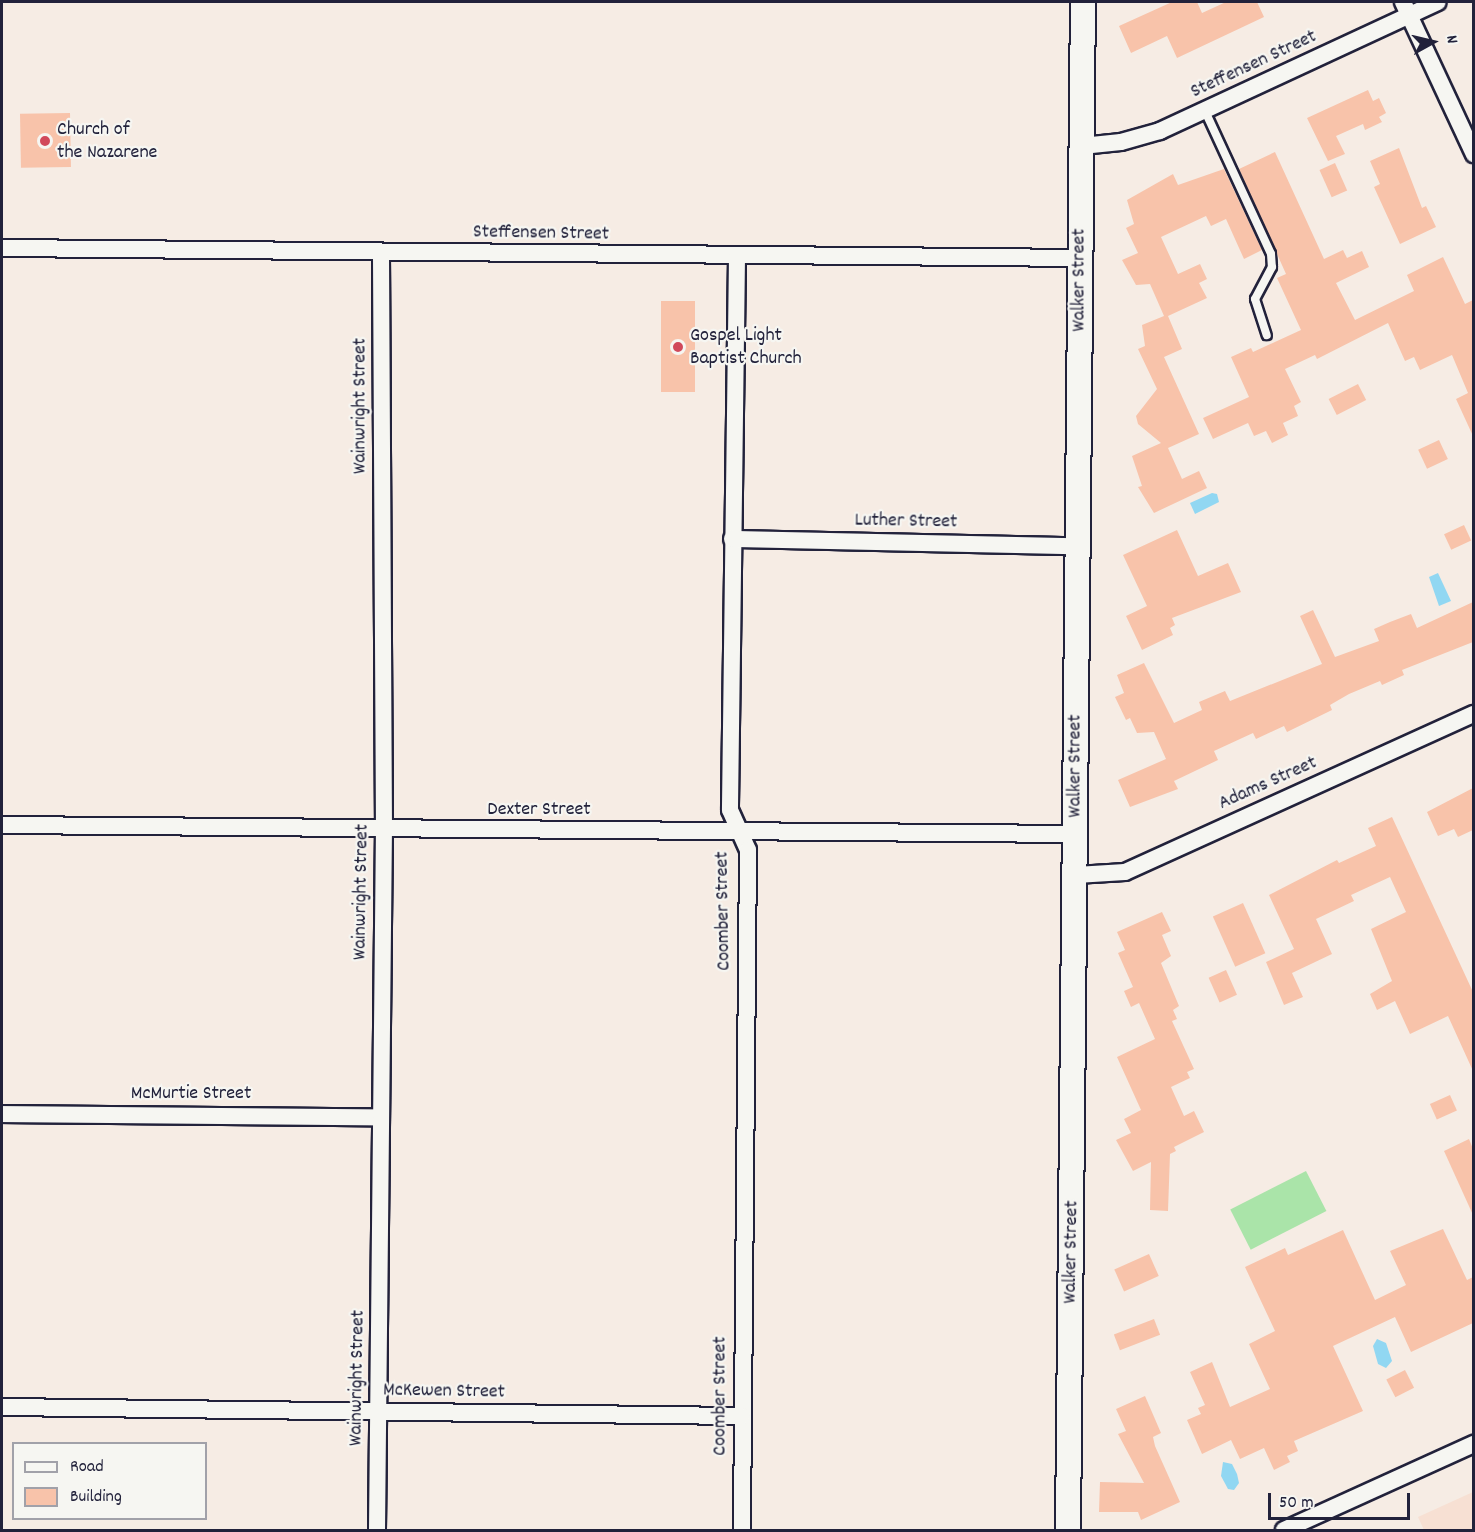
<!DOCTYPE html>
<html>
<head>
<meta charset="utf-8">
<style>
	body { margin:0 }
	#map { position:relative; width:1475px; height:1532px; overflow:hidden; background:#f6ece4; font-family:Dekko,sans-serif }
	div>[style] { position:absolute }
	[style*='--x'] { left:calc(var(--x)*1px); top:calc(var(--y)*1px); width:calc(var(--w)*1px); rotate:calc(var(--a)*1deg) }
	.built>* { inset:0; background:#f7e0d3 }
	.green>* { inset:0; background:#aae4a9; transform-origin:0 0 }
	.water>* { inset:0; background:#91d7f2 }
	.building>* { inset:0; background:#f8c3aa; transform-origin:0 0 }
	.roads { filter:drop-shadow(2px 0 #22223b) drop-shadow(-2px 0 #22223b) drop-shadow(0 2px #22223b) drop-shadow(0 -2px #22223b) }
	.lane>* { height:8px; margin:-4px; padding:0 4px; transform-origin:4px; border-radius:4px; background:#f6f6f2 }
	.street>* { height:16px; margin:-8px; padding:0 8px; transform-origin:8px; border-radius:8px; background:#f6f6f2 }
	.secondary>* { height:24px; margin:-12px; padding:0 12px; transform-origin:12px; border-radius:12px; background:#f6f6f2 }
	.dots>* { width:16px; height:16px; translate:-50% -50%; box-sizing:border-box; border:3px solid #f6f6f2; border-radius:50% }
	span { translate:-50% -50%; white-space:nowrap; text-align:center; line-height:1.15; -webkit-text-stroke:4.5px #f6f6f2; paint-order:stroke }
	.street-label { font-size:20px; color:#22223b }
	.poi-label { font-size:20px; color:#22223b }
	.left { translate:0 -50%; text-align:left }
	.frame { position:absolute; inset:0; border:3px solid #22223b; pointer-events:none }
	.legend { position:absolute; left:12px; top:1442px; width:195px; height:78px; box-sizing:border-box; background:#f6f6f2; border:2px solid #a1a1a9; margin:0; padding:8px 10px; list-style:none; font-size:18px; color:#22223b }
	.legend li { display:flex; align-items:center; gap:12px; height:30px }
	.legend b { width:30px; border:2px solid #a1a1a9 }
	.north { position:absolute; left:1403px; top:12px; width:60px; height:60px; -webkit-text-stroke:4px #f6f6f2; paint-order:stroke; rotate:82deg; font-size:16px; font-weight:700; line-height:24px; text-align:center; color:#22223b }
	.north::after { content:''; display:block; margin:auto; width:21px; height:27px; background:#22223b; clip-path:polygon(50% 0,100% 100%,50% 72%,0 100%) }
	.scale { position:absolute; left:1268px; top:1493px; width:142px; height:27px; box-sizing:border-box; border:3px solid #22223b; border-top:0; padding-left:8px; font-size:18px; line-height:21px; white-space:nowrap; color:#22223b; -webkit-text-stroke:4px #f6f6f2; paint-order:stroke }
</style>
</head>
<body>
<div id="map">
	<div class="built">
		<div style="clip-path:polygon(1473px 1492px,1473px 1530px,1424px 1530px,1418px 1517px)"></div>
	</div>
	<div class="green">
		<div style="left:1306px;top:1171px;width:45px;height:85px;rotate:63deg"></div>
	</div>
	<div class="water">
		<div style="clip-path:polygon(1212px 493px,1217px 494px,1219px 502px,1195px 514px,1190px 503px)"></div>
		<div style="clip-path:polygon(1438px 573px,1451px 601px,1439px 606px,1429px 577px)"></div>
		<div style="clip-path:polygon(1377px 1339px,1386px 1343px,1392px 1361px,1386px 1368px,1378px 1364px,1373px 1346px)"></div>
		<div style="clip-path:polygon(1223px 1462px,1232px 1464px,1237px 1474px,1239px 1483px,1234px 1490px,1228px 1489px,1221px 1476px)"></div>
	</div>
	<div class="building">
		<div style="clip-path:polygon(1172px 2px,1197px 2px,1202px 13px,1226px 2px,1257px 2px,1264px 17px,1177px 58px,1167px 36px,1131px 53px,1119px 26px)"></div>
		<div style="clip-path:polygon(1368px 90px,1373px 101px,1379px 98px,1386px 113px,1379px 117px,1382px 122px,1365px 130px,1363px 124px,1336px 136px,1345px 154px,1328px 161px,1307px 118px)"></div>
		<div style="left:70px;top:113px;width:54px;height:50px;rotate:89deg"></div>
		<div style="clip-path:polygon(1399px 148px,1422px 208px,1426px 206px,1436px 227px,1400px 244px,1374px 187px,1380px 184px,1370px 161px)"></div>
		<div style="clip-path:polygon(1275px 152px,1324px 259px,1343px 250px,1347px 258px,1362px 251px,1369px 267px,1336px 283px,1355px 320px,1414px 291px,1407px 275px,1443px 257px,1465px 304px,1473px 300px,1473px 436px,1456px 399px,1468px 393px,1452px 355px,1420px 370px,1414px 357px,1405px 361px,1388px 323px,1317px 359px,1315px 355px,1285px 369px,1301px 402px,1294px 406px,1298px 416px,1283px 423px,1288px 435px,1272px 443px,1266px 431px,1254px 436px,1248px 423px,1213px 439px,1203px 418px,1249px 397px,1231px 357px,1251px 348px,1253px 352px,1301px 330px,1277px 278px,1286px 274px,1239px 169px)"></div>
		<div style="left:1335px;top:163px;width:30px;height:17px;rotate:66deg"></div>
		<div style="clip-path:polygon(1224px 169px,1262px 250px,1244px 259px,1226px 219px,1211px 226px,1206px 216px,1161px 237px,1178px 274px,1200px 264px,1207px 279px,1199px 283px,1207px 298px,1168px 316px,1182px 349px,1164px 357px,1199px 434px,1168px 448px,1182px 479px,1199px 471px,1207px 488px,1154px 513px,1138px 487px,1142px 486px,1132px 456px,1161px 443px,1138px 424px,1136px 416px,1157px 389px,1138px 349px,1145px 346px,1142px 325px,1164px 316px,1150px 284px,1136px 285px,1122px 260px,1138px 253px,1126px 228px,1134px 224px,1127px 200px,1173px 174px,1178px 185px)"></div>
		<div style="left:661px;top:301px;width:34px;height:91px"></div>
		<div style="left:1358px;top:384px;width:18px;height:33px;rotate:63deg"></div>
		<div style="left:1439px;top:440px;width:21px;height:23px;rotate:65deg"></div>
		<div style="left:1464px;top:525px;width:17px;height:22px;rotate:65deg"></div>
		<div style="clip-path:polygon(1177px 530px,1198px 576px,1228px 563px,1241px 592px,1172px 618px,1175px 625px,1170px 628px,1173px 635px,1142px 650px,1126px 616px,1147px 606px,1123px 555px)"></div>
		<div style="clip-path:polygon(1473px 602px,1473px 642px,1402px 670px,1404px 675px,1382px 685px,1380px 681px,1349px 694px,1330px 705px,1332px 710px,1287px 732px,1284px 726px,1256px 739px,1253px 733px,1214px 751px,1218px 760px,1174px 781px,1178px 789px,1130px 807px,1118px 780px,1166px 759px,1154px 732px,1137px 733px,1130px 718px,1126px 720px,1115px 697px,1124px 693px,1117px 675px,1144px 663px,1174px 723px,1202px 710px,1199px 702px,1225px 691px,1230px 701px,1322px 664px,1300px 616px,1313px 610px,1335px 657px,1379px 641px,1374px 629px,1390px 622px,1411px 614px,1417px 628px)"></div>
		<div style="clip-path:polygon(1473px 788px,1473px 830px,1458px 837px,1454px 829px,1438px 836px,1427px 812px)"></div>
		<div style="clip-path:polygon(1392px 817px,1473px 992px,1473px 1071px,1448px 1016px,1410px 1034px,1395px 1001px,1377px 1010px,1370px 994px,1392px 981px,1371px 929px,1406px 912px,1390px 877px,1351px 895px,1354px 901px,1316px 919px,1332px 954px,1292px 973px,1303px 997px,1284px 1005px,1266px 962px,1294px 949px,1269px 895px,1337px 860px,1339px 863px,1376px 846px,1368px 828px)"></div>
		<div style="left:1243px;top:903px;width:55px;height:33px;rotate:66deg"></div>
		<div style="clip-path:polygon(1162px 912px,1171px 931px,1162px 935px,1171px 956px,1161px 963px,1179px 1006px,1173px 1010px,1177px 1019px,1172px 1021px,1194px 1069px,1187px 1072px,1190px 1078px,1171px 1087px,1184px 1116px,1194px 1111px,1204px 1132px,1174px 1147px,1176px 1151px,1170px 1154px,1168px 1211px,1150px 1210px,1151px 1162px,1133px 1171px,1116px 1140px,1131px 1133px,1124px 1119px,1141px 1110px,1117px 1057px,1155px 1039px,1139px 1003px,1131px 1007px,1124px 991px,1133px 987px,1118px 953px,1125px 950px,1117px 932px)"></div>
		<div style="left:1226px;top:970px;width:27px;height:19px;rotate:66deg"></div>
		<div style="left:1450px;top:1095px;width:17px;height:22px;rotate:66deg"></div>
		<div style="clip-path:polygon(1469px 1139px,1473px 1149px,1473px 1215px,1444px 1151px)"></div>
		<div style="clip-path:polygon(1443px 1229px,1467px 1280px,1473px 1277px,1473px 1323px,1411px 1352px,1395px 1317px,1333px 1346px,1363px 1411px,1294px 1441px,1298px 1451px,1287px 1456px,1290px 1462px,1274px 1470px,1264px 1448px,1240px 1459px,1231px 1440px,1202px 1454px,1187px 1420px,1201px 1414px,1198px 1408px,1205px 1405px,1190px 1372px,1212px 1362px,1230px 1407px,1270px 1389px,1249px 1344px,1275px 1331px,1245px 1267px,1285px 1248px,1288px 1255px,1343px 1230px,1375px 1300px,1406px 1285px,1390px 1251px)"></div>
		<div style="left:1149px;top:1254px;width:24px;height:38px;rotate:66deg"></div>
		<div style="left:1154px;top:1319px;width:17px;height:43px;rotate:69deg"></div>
		<div style="left:1405px;top:1370px;width:20px;height:21px;rotate:63deg"></div>
		<div style="clip-path:polygon(1145px 1396px,1161px 1433px,1153px 1437px,1155px 1446px,1180px 1502px,1141px 1520px,1138px 1512px,1099px 1512px,1100px 1482px,1144px 1483px,1118px 1434px,1126px 1431px,1116px 1409px)"></div>
	</div>
	<div class="roads">
		<div class="lane">
			<div style="--x:1205;--y:111;--w:157;--a:65.2"></div>
			<div style="--x:1271;--y:254;--w:13;--a:86"></div>
			<div style="--x:1272;--y:267;--w:36;--a:118"></div>
			<div style="--x:1255;--y:299;--w:38;--a:72"></div>
		</div>
		<div class="street">
			<div style="--x:1403;--y:2;--w:168;--a:65"></div>
			<div style="--x:1082;--y:146;--w:39;--a:-6"></div>
			<div style="--x:1121;--y:142;--w:41;--a:-15.8"></div>
			<div style="--x:1160;--y:131;--w:306;--a:-24.9"></div>
			<div style="--x:2;--y:248;--w:1079;--a:0.53"></div>
			<div style="--x:737;--y:257;--w:553;--a:90.73"></div>
			<div style="--x:730;--y:810;--w:44;--a:65.8"></div>
			<div style="--x:748;--y:850;--w:680;--a:90.51"></div>
			<div style="--x:732;--y:539;--w:346;--a:1.2"></div>
			<div style="--x:2;--y:825;--w:1074;--a:0.48"></div>
			<div style="--x:1076;--y:875;--w:49;--a:-3.5"></div>
			<div style="--x:1125;--y:872;--w:383;--a:-24.4"></div>
			<div style="--x:2;--y:1114;--w:379;--a:0.5"></div>
			<div style="--x:2;--y:1407;--w:740;--a:0.7"></div>
			<div style="--x:377;--y:1530;--w:700;--a:-89.43"></div>
			<div style="--x:384;--y:830;--w:577;--a:-90.3"></div>
			<div style="--x:1284;--y:1530;--w:209;--a:-24.4"></div>
		</div>
		<div class="secondary">
			<div style="--x:1068;--y:1530;--w:1528;--a:-89.44"></div>
		</div>
	</div>
	<div class="dots">
		<div style="left:45px;top:141px;background:#d1495b"></div>
		<div style="left:678px;top:347px;background:#d1495b"></div>
	</div>
	<div class="street-label">
		<span style="left:1254px;top:65px;rotate:-25deg">Steffensen Street</span>
		<span style="left:541px;top:234px;rotate:1deg">Steffensen Street</span>
		<span style="left:1080px;top:280px;rotate:-90deg">Walker Street</span>
		<span style="left:361px;top:406px;rotate:-90deg">Wainwright Street</span>
		<span style="left:906px;top:522px;rotate:1deg">Luther Street</span>
		<span style="left:1076px;top:766px;rotate:-90deg">Walker Street</span>
		<span style="left:1268px;top:784px;rotate:-24deg">Adams Street</span>
		<span style="left:539px;top:810px">Dexter Street</span>
		<span style="left:362px;top:892px;rotate:-89deg">Wainwright Street</span>
		<span style="left:724px;top:911px;rotate:-91deg">Coomber Street</span>
		<span style="left:191px;top:1094px">McMurtie Street</span>
		<span style="left:1072px;top:1252px;rotate:-89deg">Walker Street</span>
		<span style="left:358px;top:1378px;rotate:-89deg">Wainwright Street</span>
		<span style="left:444px;top:1392px;rotate:1deg">McKewen Street</span>
		<span style="left:721px;top:1396px;rotate:-90deg">Coomber Street</span>
	</div>
	<div class="poi-label">
		<span class="left" style="left:57px;top:142px">Church of<br>the Nazarene</span>
		<span class="left" style="left:690px;top:348px">Gospel Light<br>Baptist Church</span>
	</div>
	<div class="frame"></div>
	<ul class="legend">
	<li><b style="height:8px;background:#f6f6f2"></b>Road</li>
	<li><b style="height:16px;background:#f8c3aa"></b>Building</li>
	</ul>
	<div class="north">N</div>
	<div class="scale">50 m</div>
</div>
</body>
</html>
